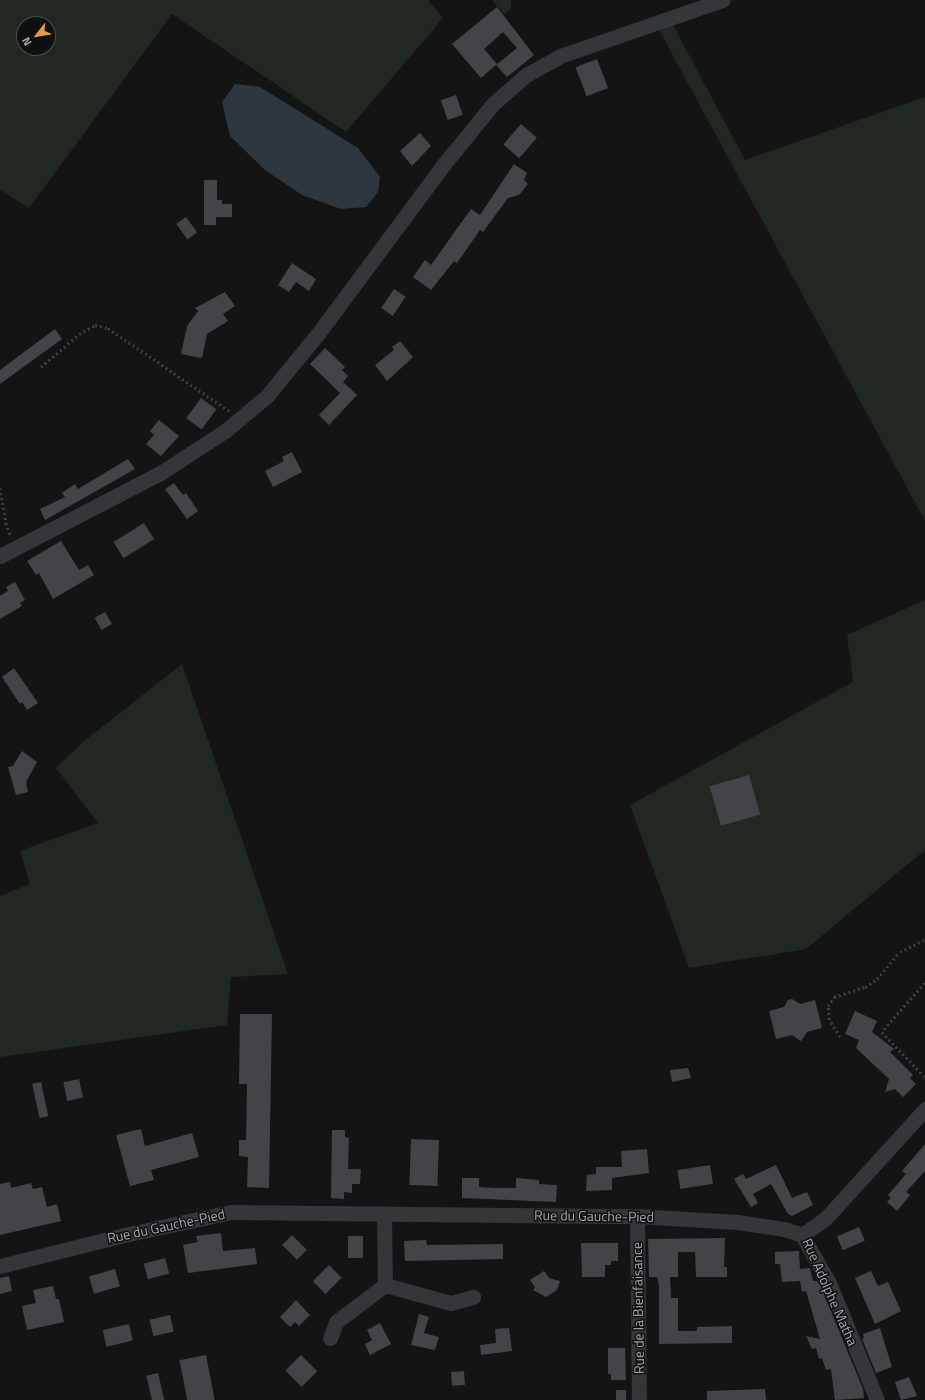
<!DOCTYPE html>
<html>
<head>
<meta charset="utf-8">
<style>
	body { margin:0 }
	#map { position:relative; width:925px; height:1400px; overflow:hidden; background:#141415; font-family:"Titillium Web",sans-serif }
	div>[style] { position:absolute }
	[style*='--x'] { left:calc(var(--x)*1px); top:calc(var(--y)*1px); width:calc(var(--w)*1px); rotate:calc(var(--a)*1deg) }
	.green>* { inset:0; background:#202821 }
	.water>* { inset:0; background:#2e373d }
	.building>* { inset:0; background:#434448; transform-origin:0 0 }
	.path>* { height:2.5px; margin-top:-1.25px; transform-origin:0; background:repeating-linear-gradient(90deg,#3b3d41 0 2px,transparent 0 5px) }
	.minor>* { height:15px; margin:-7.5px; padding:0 7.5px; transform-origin:7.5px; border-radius:7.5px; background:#35363a }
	span { translate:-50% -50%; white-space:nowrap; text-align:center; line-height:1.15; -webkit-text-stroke:3px #0f0f10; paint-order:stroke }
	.street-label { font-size:14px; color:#a7acb4 }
	.north { position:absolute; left:16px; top:16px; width:40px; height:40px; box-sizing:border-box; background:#0f0f10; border:1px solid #4c4e52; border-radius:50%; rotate:239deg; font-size:11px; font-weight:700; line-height:16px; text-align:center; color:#a7acb4 }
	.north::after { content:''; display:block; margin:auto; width:14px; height:18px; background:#e29d3f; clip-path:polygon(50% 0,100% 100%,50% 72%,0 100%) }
</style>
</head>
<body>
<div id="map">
	<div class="green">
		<div style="clip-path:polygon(evenodd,0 0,428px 0,443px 18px,346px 132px,172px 14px,29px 208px,0 190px,0 0,24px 24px,48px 24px,48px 48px,24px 48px,24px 24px)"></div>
		<div style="clip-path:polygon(492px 0,511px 0,511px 9px,504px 14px)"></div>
		<div style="clip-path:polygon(672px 23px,745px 160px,925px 97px,925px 521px,659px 30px)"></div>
		<div style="clip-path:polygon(925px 600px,925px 850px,806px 949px,689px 968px,630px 805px,853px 682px,847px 635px)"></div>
		<div style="clip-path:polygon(182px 664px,288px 974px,231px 977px,227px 1025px,0 1057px,0 896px,30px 884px,20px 851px,98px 823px,56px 768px,83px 742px)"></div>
	</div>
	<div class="water">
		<div style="clip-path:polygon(235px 84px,260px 87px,358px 148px,380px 177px,378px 192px,366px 207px,341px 209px,302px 195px,265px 170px,230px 136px,222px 102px)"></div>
	</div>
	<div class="building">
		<div style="clip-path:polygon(497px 7px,534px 55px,507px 77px,496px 65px,517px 48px,503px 32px,484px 49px,497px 64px,481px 78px,452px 44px)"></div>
		<div style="left:597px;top:59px;width:31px;height:23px;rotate:69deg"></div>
		<div style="left:456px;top:95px;width:21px;height:16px;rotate:71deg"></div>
		<div style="left:521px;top:124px;width:21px;height:27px;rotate:41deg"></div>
		<div style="clip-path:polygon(420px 133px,431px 146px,412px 166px,400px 151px)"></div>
		<div style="clip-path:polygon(514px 164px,527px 173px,524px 180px,528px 184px,519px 195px,508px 198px,483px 232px,480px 230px,457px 263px,454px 261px,431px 290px,413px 277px,425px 260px,431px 265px,471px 209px,480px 215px)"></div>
		<div style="clip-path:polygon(204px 180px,217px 180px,217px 200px,222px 200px,222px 204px,232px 204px,232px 217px,216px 217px,216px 225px,204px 225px)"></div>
		<div style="left:186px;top:217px;width:19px;height:12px;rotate:54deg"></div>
		<div style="clip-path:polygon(292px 263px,316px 279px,309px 291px,296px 282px,289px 292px,278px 285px)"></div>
		<div style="left:394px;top:289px;width:14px;height:23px;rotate:34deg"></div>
		<div style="clip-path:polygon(225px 292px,235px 306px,223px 314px,228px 321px,207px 334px,202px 358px,181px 354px,187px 326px,198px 311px,195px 308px)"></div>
		<div style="clip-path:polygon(55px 329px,62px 339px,0 384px,0 370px)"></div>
		<div style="clip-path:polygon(400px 341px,413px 357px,387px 381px,375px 365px,394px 350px,392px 347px)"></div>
		<div style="clip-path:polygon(325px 348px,345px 367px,342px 370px,348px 376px,343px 382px,357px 395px,329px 425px,319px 415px,340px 393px,310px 364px)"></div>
		<div style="left:201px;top:398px;width:19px;height:25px;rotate:36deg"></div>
		<div style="clip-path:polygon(159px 420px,179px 436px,161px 456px,146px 444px,154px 435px,150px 431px)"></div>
		<div style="clip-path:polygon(292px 452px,302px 472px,273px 487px,265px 471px,284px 461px,282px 457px)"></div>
		<div style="clip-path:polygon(128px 459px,135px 469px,45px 520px,40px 509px,65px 497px,62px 493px,75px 484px,78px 489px)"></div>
		<div style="clip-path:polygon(174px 483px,183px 495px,186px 493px,198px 511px,187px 519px,165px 489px)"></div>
		<div style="left:144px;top:523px;width:19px;height:36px;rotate:58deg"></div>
		<div style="clip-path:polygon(61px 541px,79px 570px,88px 565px,94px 575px,53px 599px,39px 573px,36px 575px,27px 561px)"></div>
		<div style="clip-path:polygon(15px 582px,25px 600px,20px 603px,22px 606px,0 619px,0 596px,8px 591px,6px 587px)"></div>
		<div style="left:105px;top:612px;width:14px;height:12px;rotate:60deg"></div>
		<div style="clip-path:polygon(14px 668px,38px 703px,27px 710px,22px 702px,20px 704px,2px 677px)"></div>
		<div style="clip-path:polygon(22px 751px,37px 762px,26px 782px,28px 792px,16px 795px,8px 767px,13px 766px)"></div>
		<div style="left:749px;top:775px;width:41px;height:41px;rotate:74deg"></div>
		<div style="clip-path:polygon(792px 999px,800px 1004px,815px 1000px,822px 1028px,807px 1032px,801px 1041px,792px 1035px,776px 1039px,769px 1011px,784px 1007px,788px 1000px)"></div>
		<div style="clip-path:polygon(855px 1011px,877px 1021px,872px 1032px,894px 1049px,890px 1052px,913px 1075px,910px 1078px,916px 1084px,903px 1097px,895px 1089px,885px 1092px,889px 1079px,856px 1048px,859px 1040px,845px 1034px)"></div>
		<div style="clip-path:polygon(240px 1014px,272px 1014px,269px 1188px,247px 1187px,248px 1157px,239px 1156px,239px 1140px,246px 1140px,247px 1084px,239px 1084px)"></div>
		<div style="clip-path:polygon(688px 1068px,691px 1078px,672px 1082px,670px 1070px)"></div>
		<div style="left:79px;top:1079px;width:19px;height:16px;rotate:78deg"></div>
		<div style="left:41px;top:1082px;width:35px;height:9px;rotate:78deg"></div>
		<div style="clip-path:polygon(141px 1129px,145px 1146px,192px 1133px,199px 1157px,151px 1170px,154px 1180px,130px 1186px,116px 1135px)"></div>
		<div style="clip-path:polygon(332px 1130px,345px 1130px,345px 1137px,349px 1138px,348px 1169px,361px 1169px,360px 1184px,352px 1184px,352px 1193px,344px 1192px,344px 1199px,331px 1198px)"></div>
		<div style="left:411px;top:1139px;width:28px;height:46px;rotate:2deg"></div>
		<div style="clip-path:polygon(925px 1144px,925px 1171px,906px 1192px,910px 1195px,897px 1211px,887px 1202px,891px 1198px,888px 1195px,906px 1174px,902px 1171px)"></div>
		<div style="clip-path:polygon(647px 1149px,649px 1173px,612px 1178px,612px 1190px,586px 1191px,587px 1175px,596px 1174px,596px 1167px,622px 1167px,621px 1151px)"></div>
		<div style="left:710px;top:1165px;width:19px;height:33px;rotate:81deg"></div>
		<div style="clip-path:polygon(776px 1165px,792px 1198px,807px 1192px,813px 1205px,792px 1216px,788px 1214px,771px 1184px,753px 1194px,758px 1203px,751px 1207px,734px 1179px,743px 1174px,746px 1179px)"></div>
		<div style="clip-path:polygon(462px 1178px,479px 1178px,479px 1187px,494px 1188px,516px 1188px,516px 1178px,539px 1180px,539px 1184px,557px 1185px,556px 1202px,462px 1198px)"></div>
		<div style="clip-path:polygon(10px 1182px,11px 1188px,31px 1183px,33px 1189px,42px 1187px,47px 1207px,57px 1204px,61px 1221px,0 1235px,0 1184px)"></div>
		<div style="left:859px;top:1227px;width:15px;height:24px;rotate:67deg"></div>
		<div style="clip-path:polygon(221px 1233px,223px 1251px,255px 1248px,257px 1264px,188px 1273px,183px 1245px,198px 1242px,196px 1236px)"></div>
		<div style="left:292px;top:1235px;width:21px;height:14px;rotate:45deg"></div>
		<div style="left:348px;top:1236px;width:15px;height:22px"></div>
		<div style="clip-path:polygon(725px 1238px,724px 1267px,727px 1267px,727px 1277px,696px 1277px,695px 1252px,678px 1252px,678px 1277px,670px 1277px,671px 1298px,678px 1298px,678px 1331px,697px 1331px,697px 1327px,732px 1326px,732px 1343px,659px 1344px,659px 1285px,657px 1277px,649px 1277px,648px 1239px)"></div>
		<div style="clip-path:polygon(426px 1240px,427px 1245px,503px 1244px,503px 1259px,405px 1261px,404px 1241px)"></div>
		<div style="clip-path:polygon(581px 1243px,618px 1243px,618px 1261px,611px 1261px,611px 1265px,605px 1265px,605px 1277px,582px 1277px)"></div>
		<div style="clip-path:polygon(799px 1251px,800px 1269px,810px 1268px,813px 1281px,817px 1281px,821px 1287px,863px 1389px,864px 1398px,835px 1400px,831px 1369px,826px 1370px,822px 1358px,819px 1359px,816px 1348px,812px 1349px,806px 1336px,820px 1339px,806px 1291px,802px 1292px,800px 1281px,782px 1282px,780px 1264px,775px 1264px,775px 1252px)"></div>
		<div style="left:165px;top:1258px;width:16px;height:22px;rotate:75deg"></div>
		<div style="left:329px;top:1265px;width:18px;height:23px;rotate:45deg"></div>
		<div style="left:115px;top:1269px;width:18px;height:27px;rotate:74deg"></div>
		<div style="clip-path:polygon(544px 1271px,549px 1278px,560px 1281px,557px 1290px,546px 1297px,533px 1290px,535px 1287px,530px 1280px)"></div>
		<div style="clip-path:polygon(871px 1271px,878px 1286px,888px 1282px,901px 1311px,875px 1324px,855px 1278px)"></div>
		<div style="clip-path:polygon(9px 1276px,12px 1291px,0 1294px,0 1278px)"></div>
		<div style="clip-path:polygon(53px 1286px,56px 1299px,59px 1299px,64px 1322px,27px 1330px,22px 1306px,36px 1303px,33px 1290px)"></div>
		<div style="clip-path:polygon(296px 1300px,310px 1315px,299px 1326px,295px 1322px,290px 1327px,280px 1317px)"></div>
		<div style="clip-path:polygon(419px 1314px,429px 1317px,424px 1333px,439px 1337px,435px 1350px,411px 1345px)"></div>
		<div style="left:170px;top:1315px;width:17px;height:21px;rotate:77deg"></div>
		<div style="clip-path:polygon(380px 1323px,391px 1344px,370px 1355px,365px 1344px,372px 1340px,367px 1330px)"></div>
		<div style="left:129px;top:1324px;width:17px;height:27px;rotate:77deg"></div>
		<div style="clip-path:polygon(509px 1328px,512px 1351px,481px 1355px,480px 1345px,496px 1343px,495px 1329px)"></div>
		<div style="clip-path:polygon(880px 1328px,892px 1367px,876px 1373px,862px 1339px,864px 1338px,863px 1334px)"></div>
		<div style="clip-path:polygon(608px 1348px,625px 1348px,626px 1380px,611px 1380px,611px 1374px,608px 1374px)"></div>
		<div style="left:206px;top:1355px;width:46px;height:27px;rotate:79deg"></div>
		<div style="left:301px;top:1355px;width:23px;height:22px;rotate:45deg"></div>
		<div style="left:464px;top:1371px;width:14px;height:13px;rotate:86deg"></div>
		<div style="left:158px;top:1373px;width:28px;height:12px;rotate:77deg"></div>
		<div style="clip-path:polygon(909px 1377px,917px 1396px,901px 1400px,895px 1382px)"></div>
		<div style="clip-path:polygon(765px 1389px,766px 1400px,707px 1400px,707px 1391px)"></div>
		<div style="left:616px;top:1390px;width:10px;height:10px"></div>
	</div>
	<div class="path">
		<div style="--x:41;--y:367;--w:50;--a:-41"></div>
		<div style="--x:79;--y:334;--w:18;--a:-29"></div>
		<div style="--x:95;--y:325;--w:13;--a:13"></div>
		<div style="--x:108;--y:328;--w:147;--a:34.4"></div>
		<div style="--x:0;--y:488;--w:36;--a:80"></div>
		<div style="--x:6;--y:523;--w:15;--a:70"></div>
		<div style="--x:925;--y:983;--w:65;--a:131.3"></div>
		<div style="--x:882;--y:1032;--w:62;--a:46.3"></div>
		<div style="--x:840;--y:1037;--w:20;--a:-123"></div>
		<div style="--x:829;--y:1020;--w:14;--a:-94"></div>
		<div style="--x:828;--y:1006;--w:11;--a:-56"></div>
		<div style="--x:834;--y:997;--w:33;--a:-18"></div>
		<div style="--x:865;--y:987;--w:14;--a:-34"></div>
		<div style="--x:877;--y:979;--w:35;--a:-50"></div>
		<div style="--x:900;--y:952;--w:28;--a:-27"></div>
	</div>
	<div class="minor">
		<div style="--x:0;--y:556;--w:182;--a:-27.4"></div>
		<div style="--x:162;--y:472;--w:75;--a:-33.1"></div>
		<div style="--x:225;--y:431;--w:55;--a:-39.8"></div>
		<div style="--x:267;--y:396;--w:79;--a:-50.7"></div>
		<div style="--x:317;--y:335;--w:213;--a:-53.4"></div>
		<div style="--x:444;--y:164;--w:77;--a:-50.8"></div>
		<div style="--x:493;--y:104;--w:44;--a:-41.3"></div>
		<div style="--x:526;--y:75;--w:39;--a:-29"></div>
		<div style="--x:560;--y:56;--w:172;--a:-19"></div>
		<div style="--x:384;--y:1215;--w:70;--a:89.2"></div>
		<div style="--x:637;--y:1216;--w:184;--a:89.4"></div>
		<div style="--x:0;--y:1266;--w:128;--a:-14"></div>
		<div style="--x:124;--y:1235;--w:109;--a:-12.1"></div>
		<div style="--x:231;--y:1212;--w:406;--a:0.6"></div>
		<div style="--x:637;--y:1216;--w:100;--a:3.4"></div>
		<div style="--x:737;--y:1222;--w:48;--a:8.5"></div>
		<div style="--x:784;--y:1229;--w:19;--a:18"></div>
		<div style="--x:330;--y:1338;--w:17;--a:-69"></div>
		<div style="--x:336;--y:1322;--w:61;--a:-37.1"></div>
		<div style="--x:385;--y:1285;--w:68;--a:15.3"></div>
		<div style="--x:451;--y:1303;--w:23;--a:-15"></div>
		<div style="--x:877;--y:1400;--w:126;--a:-112.3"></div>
		<div style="--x:829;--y:1283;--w:55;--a:-119.4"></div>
		<div style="--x:802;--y:1235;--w:28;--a:-35"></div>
		<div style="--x:825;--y:1219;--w:149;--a:-47.7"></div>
	</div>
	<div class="street-label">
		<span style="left:594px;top:1216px;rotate:1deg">Rue du Gauche-Pied</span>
		<span style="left:166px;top:1226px;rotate:-12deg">Rue du Gauche-Pied</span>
		<span style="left:830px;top:1292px;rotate:66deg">Rue Adolphe Matha</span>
		<span style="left:638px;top:1308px;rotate:-91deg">Rue de la Bienfaisance</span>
	</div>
	<div class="north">N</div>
</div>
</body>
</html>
